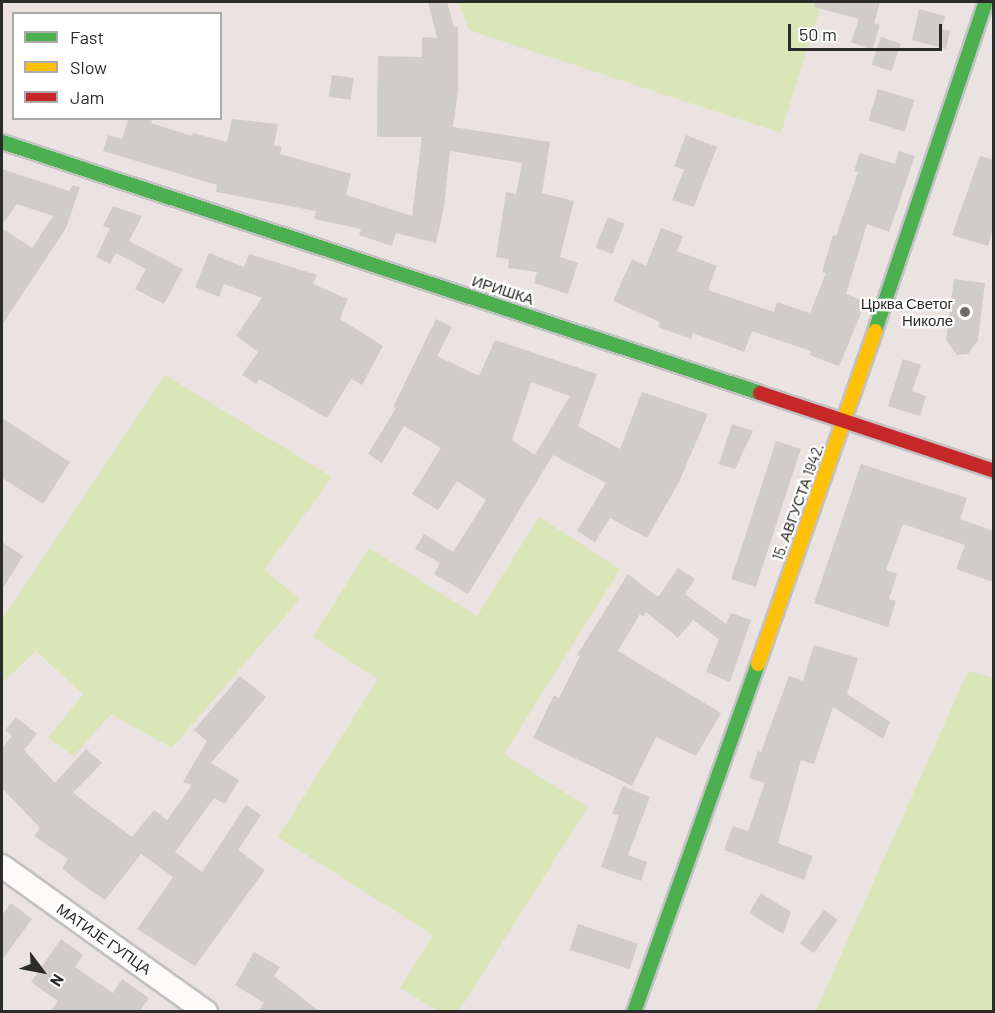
<!DOCTYPE html>
<html>
<head>
<meta charset="utf-8">
<style>
	body { margin:0 }
	#map { position:relative; width:995px; height:1013px; overflow:hidden; background:#eae3e1; font-family:Barlow,sans-serif }
	div>[style] { position:absolute }
	[style*='--x'] { left:calc(var(--x)*1px); top:calc(var(--y)*1px); width:calc(var(--w)*1px); rotate:calc(var(--a)*1deg) }
	.green>* { inset:0; background:#dae6b8 }
	.building>* { inset:0; background:#d0ccca; transform-origin:0 0 }
	.roads { filter:drop-shadow(2px 0 #c3c2c3) drop-shadow(-2px 0 #c3c2c3) drop-shadow(0 2px #c3c2c3) drop-shadow(0 -2px #c3c2c3) }
	.street>* { height:22px; margin:-11px; padding:0 11px; transform-origin:11px; border-radius:11px; background:#fcfbfa }
	.fast>* { height:14px; margin:-7px; padding:0 7px; transform-origin:7px; border-radius:7px; background:#4caf50 }
	.slow>* { height:14px; margin:-7px; padding:0 7px; transform-origin:7px; border-radius:7px; background:#ffc107 }
	.jam>* { height:14px; margin:-7px; padding:0 7px; transform-origin:7px; border-radius:7px; background:#c62828 }
	.dots>* { width:16px; height:16px; translate:-50% -50%; box-sizing:border-box; border:3px solid #fff; border-radius:50% }
	span { translate:-50% -50%; white-space:nowrap; text-align:center; line-height:1.15; -webkit-text-stroke:4.5px #fff; paint-order:stroke }
	.street-label { font-size:15px; color:#2b2b2b }
	.poi-label { font-size:15px; color:#2b2b2b }
	.right { translate:-100% -50%; text-align:right }
	.frame { position:absolute; inset:0; border:3px solid #2b2b2b; pointer-events:none }
	.legend { position:absolute; left:12px; top:12px; width:210px; height:108px; box-sizing:border-box; background:#fff; border:2px solid #aaa; margin:0; padding:8px 10px; list-style:none; font-size:18px; color:#2b2b2b }
	.legend li { display:flex; align-items:center; gap:12px; height:30px }
	.legend b { width:30px; border:2px solid #aaa }
	.north { position:absolute; left:12px; top:941px; width:60px; height:60px; -webkit-text-stroke:4px #fff; paint-order:stroke; rotate:122deg; font-size:16px; font-weight:700; line-height:24px; text-align:center; color:#2b2b2b }
	.north::after { content:''; display:block; margin:auto; width:21px; height:27px; background:#2b2b2b; clip-path:polygon(50% 0,100% 100%,50% 72%,0 100%) }
	.scale { position:absolute; left:788px; top:24px; width:154px; height:27px; box-sizing:border-box; border:3px solid #2b2b2b; border-top:0; padding-left:8px; font-size:18px; line-height:21px; white-space:nowrap; color:#2b2b2b; -webkit-text-stroke:4px #fff; paint-order:stroke }
</style>
</head>
<body>
<div id="map">
	<div class="green">
		<div style="clip-path:polygon(458px 2px,822px 2px,781px 133px,469px 30px)"></div>
		<div style="clip-path:polygon(165px 375px,332px 477px,264px 570px,300px 599px,172px 748px,111px 714px,74px 756px,48px 738px,83px 694px,36px 651px,2px 683px,2px 620px)"></div>
		<div style="clip-path:polygon(539px 517px,620px 569px,504px 754px,588px 807px,459px 1011px,438px 1011px,400px 988px,433px 935px,278px 837px,378px 679px,313px 637px,369px 548px,477px 616px)"></div>
		<div style="clip-path:polygon(968px 671px,993px 678px,993px 1011px,816px 1011px)"></div>
	</div>
	<div class="building">
		<div style="clip-path:polygon(428px 2px,447px 2px,454px 27px,458px 27px,458px 91px,453px 127px,550px 142px,542px 193px,574px 201px,560px 257px,578px 263px,568px 294px,534px 283px,537px 272px,508px 268px,509px 259px,496px 257px,506px 192px,516px 194px,522px 163px,450px 151px,444px 207px,436px 243px,396px 233px,392px 246px,359px 235px,361px 229px,314px 219px,316px 211px,216px 192px,217px 185px,103px 151px,108px 135px,122px 139px,129px 118px,153px 118px,151px 123px,192px 136px,193px 133px,227px 142px,232px 119px,278px 124px,274px 145px,282px 147px,280px 154px,351px 174px,346px 195px,412px 216px,422px 137px,377px 137px,378px 56px,422px 57px,422px 37px,437px 38px)"></div>
		<div style="clip-path:polygon(815px 2px,880px 2px,874px 23px,880px 25px,872px 50px,851px 42px,859px 19px,815px 7px)"></div>
		<div style="clip-path:polygon(919px 9px,945px 16px,942px 29px,950px 31px,946px 49px,912px 40px)"></div>
		<div style="left:881px;top:37px;width:21px;height:29px;rotate:19deg"></div>
		<div style="left:332px;top:75px;width:22px;height:22px;rotate:8deg"></div>
		<div style="left:878px;top:89px;width:38px;height:33px;rotate:17deg"></div>
		<div style="clip-path:polygon(686px 135px,717px 147px,694px 207px,672px 200px,684px 170px,674px 166px)"></div>
		<div style="clip-path:polygon(899px 151px,915px 156px,889px 232px,867px 224px,846px 294px,866px 302px,839px 366px,810px 355px,811px 351px,752px 331px,744px 352px,693px 333px,691px 339px,658px 327px,660px 322px,613px 301px,632px 259px,646px 266px,661px 228px,683px 236px,677px 251px,717px 266px,708px 290px,774px 312px,777px 302px,810px 313px,826px 273px,822px 272px,833px 235px,836px 236px,858px 172px,854px 171px,860px 153px,895px 164px)"></div>
		<div style="clip-path:polygon(980px 156px,993px 160px,993px 229px,988px 246px,952px 235px)"></div>
		<div style="clip-path:polygon(2px 169px,69px 191px,73px 185px,80px 187px,66px 228px,2px 325px,2px 228px,32px 248px,53px 216px,17px 204px,2px 225px)"></div>
		<div style="clip-path:polygon(113px 206px,142px 216px,129px 241px,183px 269px,164px 304px,135px 289px,146px 269px,116px 253px,110px 264px,96px 257px,110px 228px,103px 226px)"></div>
		<div style="left:608px;top:217px;width:18px;height:33px;rotate:22deg"></div>
		<div style="clip-path:polygon(209px 253px,244px 267px,249px 254px,317px 275px,313px 284px,348px 299px,340px 319px,383px 346px,362px 385px,351px 379px,327px 418px,259px 379px,256px 384px,242px 375px,258px 352px,236px 336px,262px 298px,224px 284px,219px 297px,195px 287px)"></div>
		<div style="clip-path:polygon(954px 279px,985px 283px,978px 340px,968px 354px,957px 355px,946px 340px)"></div>
		<div style="clip-path:polygon(evenodd,436px 319px,452px 327px,437px 356px,479px 376px,495px 340px,597px 374px,578px 426px,620px 449px,642px 392px,708px 414px,679px 482px,647px 538px,610px 518px,595px 542px,577px 531px,606px 483px,553px 455px,468px 594px,434px 574px,440px 563px,415px 549px,424px 534px,453px 552px,486px 500px,457px 481px,438px 510px,412px 494px,441px 448px,404px 426px,382px 463px,368px 454px,396px 408px,393px 407px,436px 319px,531px 382px,570px 396px,535px 455px,512px 440px,531px 382px)"></div>
		<div style="clip-path:polygon(903px 359px,921px 365px,912px 391px,926px 396px,920px 416px,888px 406px)"></div>
		<div style="clip-path:polygon(2px 418px,70px 462px,43px 504px,2px 478px)"></div>
		<div style="clip-path:polygon(732px 424px,753px 431px,735px 469px,719px 464px)"></div>
		<div style="left:776px;top:441px;width:26px;height:145px;rotate:18deg"></div>
		<div style="clip-path:polygon(861px 464px,967px 498px,960px 519px,993px 531px,993px 582px,956px 569px,965px 545px,903px 524px,886px 570px,897px 574px,889px 599px,896px 601px,888px 627px,814px 603px)"></div>
		<div style="clip-path:polygon(2px 542px,23px 556px,2px 590px)"></div>
		<div style="clip-path:polygon(678px 568px,695px 579px,685px 594px,726px 624px,731px 613px,751px 620px,730px 682px,706px 672px,719px 639px,693px 620px,678px 638px,646px 612px,643px 617px,640px 614px,618px 651px,721px 713px,696px 756px,656px 737px,632px 786px,533px 738px,554px 695px,559px 698px,580px 656px,577px 655px,628px 574px,658px 597px)"></div>
		<div style="clip-path:polygon(814px 645px,858px 658px,847px 694px,890px 722px,883px 739px,833px 707px,814px 764px,801px 760px,778px 843px,813px 856px,804px 880px,724px 850px,733px 826px,748px 831px,765px 783px,749px 778px,758px 751px,761px 752px,789px 676px,803px 681px)"></div>
		<div style="clip-path:polygon(240px 676px,266px 697px,211px 763px,239px 780px,225px 804px,214px 798px,175px 852px,202px 872px,246px 805px,261px 815px,238px 850px,265px 870px,195px 966px,137px 929px,173px 877px,141px 854px,105px 900px,80px 883px,62px 868px,68px 859px,34px 836px,40px 828px,2px 788px,2px 748px,12px 736px,5px 730px,16px 717px,37px 734px,24px 750px,55px 783px,86px 749px,102px 763px,73px 793px,132px 837px,154px 810px,167px 820px,192px 785px,183px 782px,207px 741px,194px 730px)"></div>
		<div style="clip-path:polygon(623px 786px,650px 797px,628px 855px,647px 862px,641px 881px,601px 867px,619px 816px,612px 813px)"></div>
		<div style="clip-path:polygon(761px 893px,791px 912px,783px 934px,749px 913px)"></div>
		<div style="clip-path:polygon(11px 903px,32px 919px,2px 960px,2px 915px)"></div>
		<div style="left:824px;top:910px;width:17px;height:41px;rotate:36deg"></div>
		<div style="left:578px;top:924px;width:63px;height:27px;rotate:18deg"></div>
		<div style="clip-path:polygon(61px 939px,83px 955px,75px 967px,113px 993px,122px 979px,149px 998px,140px 1011px,51px 1011px,58px 1001px,31px 982px)"></div>
		<div style="clip-path:polygon(254px 952px,280px 967px,274px 976px,319px 1011px,258px 1011px,264px 1003px,235px 985px)"></div>
	</div>
	<div class="roads">
		<div class="street">
			<div style="--x:2;--y:866;--w:251;--a:35.6"></div>
		</div>
		<div class="fast">
			<div style="--x:2;--y:142;--w:798;--a:18.32"></div>
			<div style="--x:875;--y:331;--w:347;--a:-71.4"></div>
			<div style="--x:634;--y:1012;--w:369;--a:-70.4"></div>
		</div>
		<div class="slow">
			<div style="--x:758;--y:664;--w:353;--a:-70.6"></div>
		</div>
		<div class="jam">
			<div style="--x:760;--y:393;--w:247;--a:18.4"></div>
		</div>
	</div>
	<div class="dots">
		<div style="left:965px;top:312px;background:#6e6b6b"></div>
	</div>
	<div class="street-label">
		<span style="left:503px;top:290px;rotate:18deg">ИРИШКА</span>
		<span style="left:798px;top:502px;rotate:-70deg">15. АВГУСТА 1942.</span>
		<span style="left:104px;top:939px;rotate:35deg">МАТИЈЕ ГУПЦА</span>
	</div>
	<div class="poi-label">
		<span class="right" style="left:953px;top:312px">Црква Светог<br>Николе</span>
	</div>
	<div class="frame"></div>
	<ul class="legend">
	<li><b style="height:8px;background:#4caf50"></b>Fast</li>
	<li><b style="height:8px;background:#ffc107"></b>Slow</li>
	<li><b style="height:8px;background:#c62828"></b>Jam</li>
	</ul>
	<div class="north">N</div>
	<div class="scale">50 m</div>
</div>
</body>
</html>
